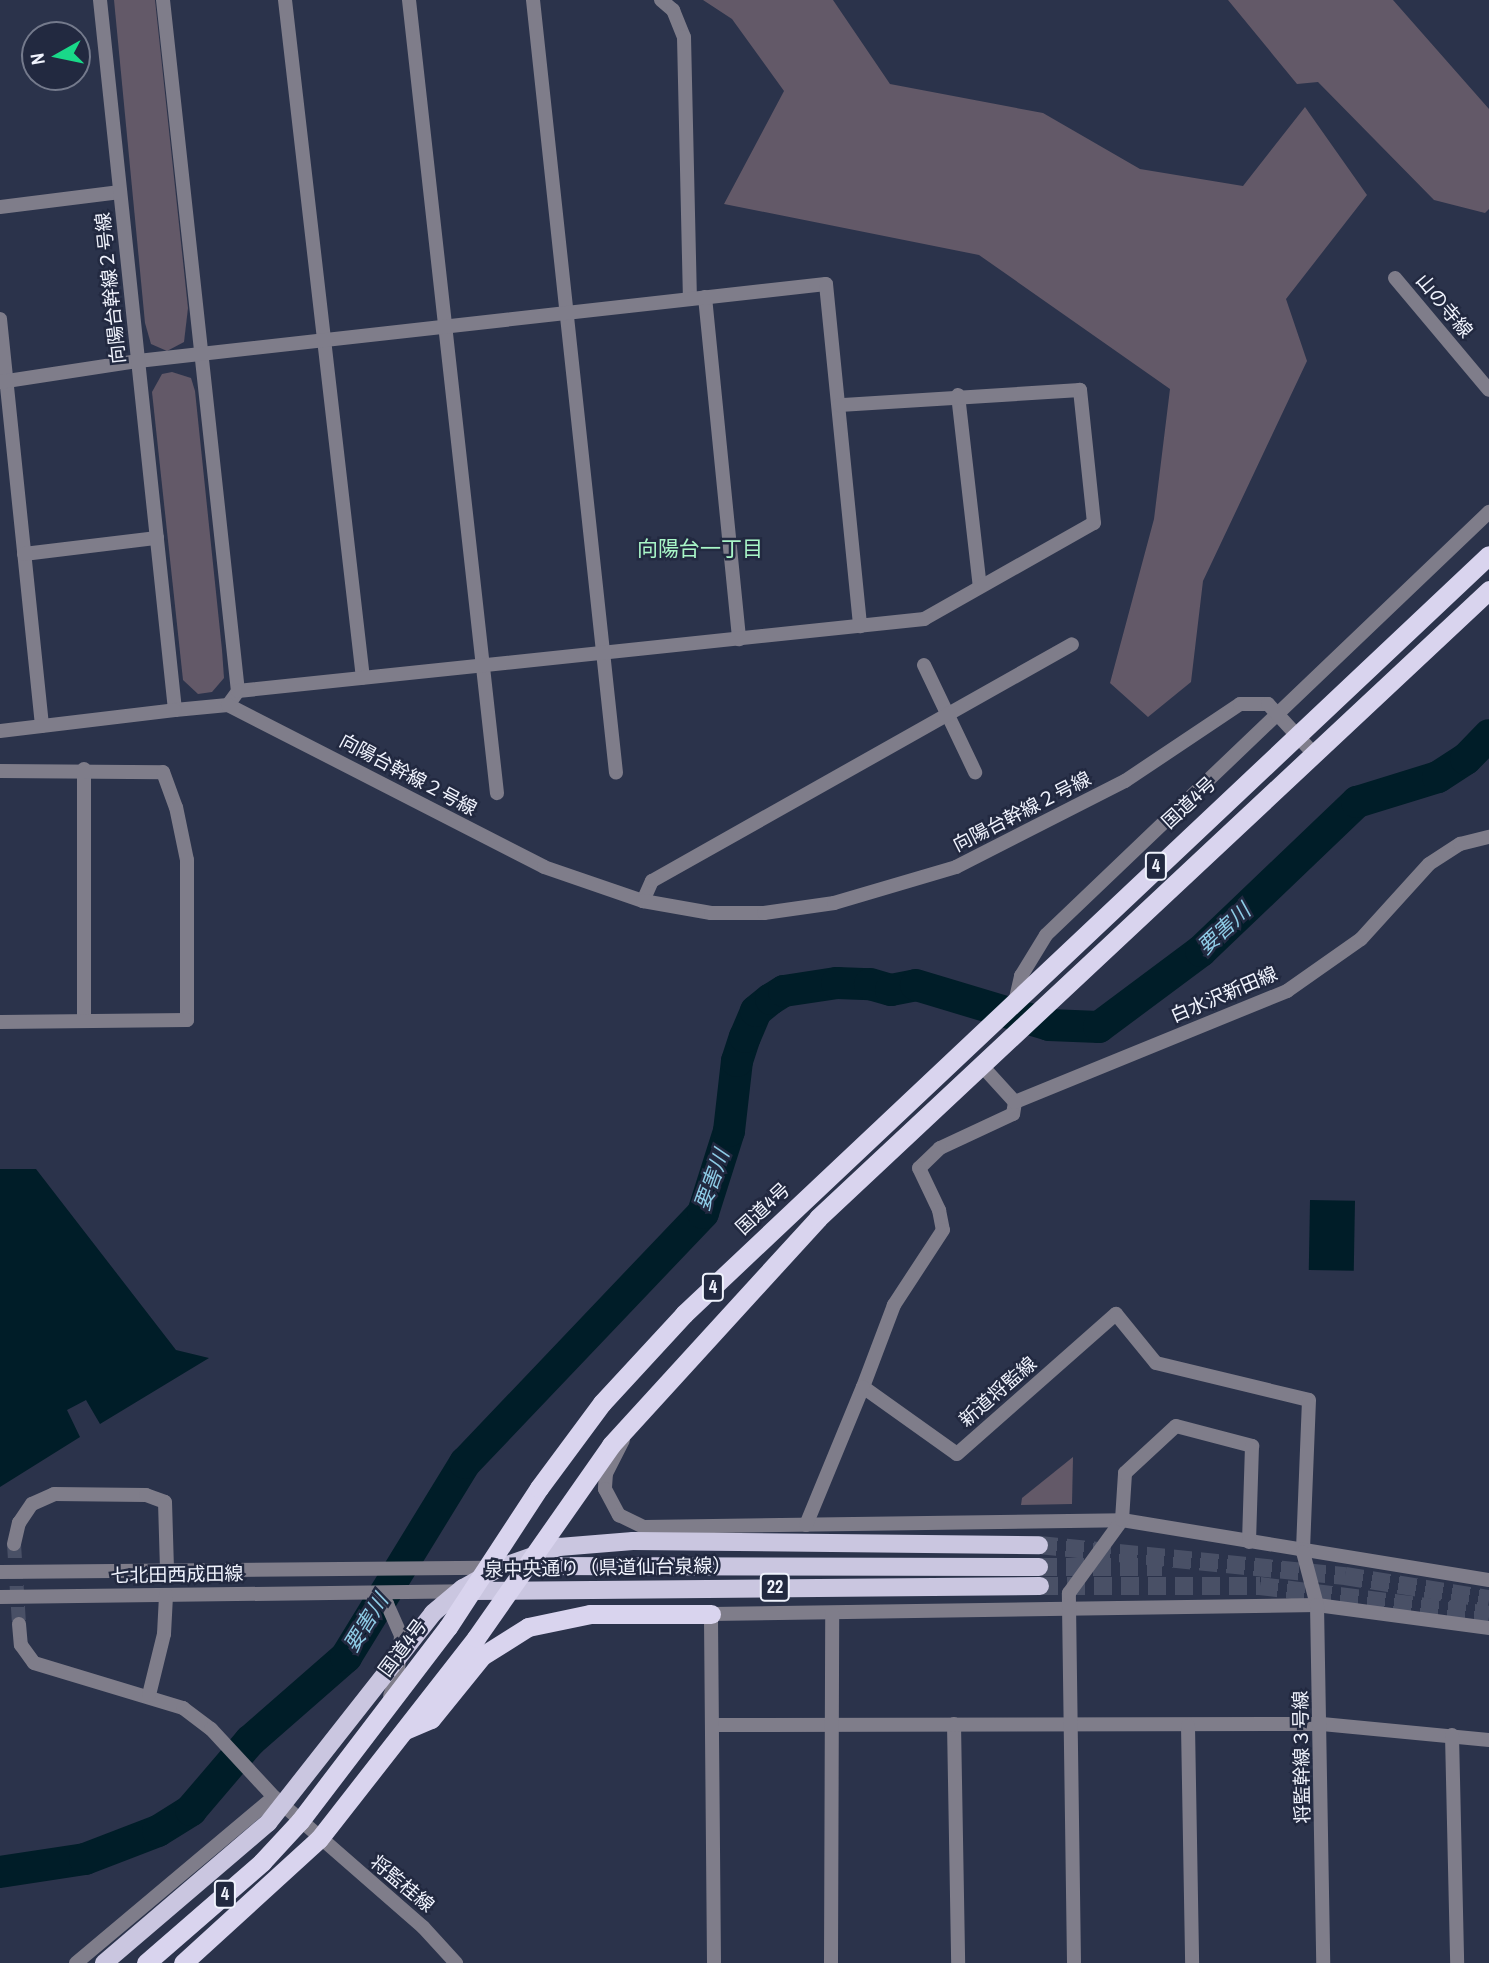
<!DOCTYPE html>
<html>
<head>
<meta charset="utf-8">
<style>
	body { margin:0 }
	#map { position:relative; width:1489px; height:1963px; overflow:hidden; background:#2b334b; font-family:"Archivo Narrow","Noto Sans JP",sans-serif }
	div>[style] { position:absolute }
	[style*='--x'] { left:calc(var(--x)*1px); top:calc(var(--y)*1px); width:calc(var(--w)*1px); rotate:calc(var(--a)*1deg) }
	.green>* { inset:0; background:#635968 }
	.water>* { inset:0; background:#001d28; transform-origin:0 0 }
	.river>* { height:32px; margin:-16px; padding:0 16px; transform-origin:16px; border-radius:16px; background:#001d28 }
	.tertiary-tunnel>* { height:14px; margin-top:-7px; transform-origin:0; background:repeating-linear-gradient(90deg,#495066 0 14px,transparent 0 21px) }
	.primary-tunnel>* { height:18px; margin-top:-9px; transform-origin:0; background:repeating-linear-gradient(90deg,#495066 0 18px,transparent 0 27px) }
	.minor>* { height:14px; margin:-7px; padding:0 7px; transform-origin:7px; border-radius:7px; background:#7f7d8a }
	.tertiary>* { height:14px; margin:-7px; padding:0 7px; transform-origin:7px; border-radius:7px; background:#7f7d8a }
	.primary>* { height:18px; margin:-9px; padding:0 9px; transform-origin:9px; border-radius:9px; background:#cac6e0 }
	.trunk>* { height:19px; margin:-9.5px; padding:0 9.5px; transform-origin:9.5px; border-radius:9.5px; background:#d9d4ee }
	span { translate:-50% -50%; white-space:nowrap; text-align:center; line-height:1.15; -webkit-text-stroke:5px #222940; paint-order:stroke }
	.shield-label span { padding:2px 5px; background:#222940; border:2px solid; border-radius:5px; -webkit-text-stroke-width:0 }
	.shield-label { font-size:18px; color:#f0f3fd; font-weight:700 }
	.street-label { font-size:19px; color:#f0f3fd }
	.neighbourhood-label { font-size:21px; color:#a8f6c7 }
	.water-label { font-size:21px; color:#8ecce6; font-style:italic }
	.north { position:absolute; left:21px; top:21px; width:70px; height:70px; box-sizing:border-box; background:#222940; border:2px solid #747a8c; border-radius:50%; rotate:261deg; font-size:19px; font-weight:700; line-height:28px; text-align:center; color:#f0f3fd }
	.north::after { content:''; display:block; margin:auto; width:24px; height:32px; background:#19d989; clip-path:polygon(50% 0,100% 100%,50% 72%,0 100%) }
</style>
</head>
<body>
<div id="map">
	<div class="green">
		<div style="clip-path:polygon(114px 0,155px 0,188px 308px,184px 342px,167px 351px,151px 344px,145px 323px)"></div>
		<div style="clip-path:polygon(703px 0,833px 0,890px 84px,1043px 113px,1140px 169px,1243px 186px,1305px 107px,1367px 195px,1286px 299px,1307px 361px,1203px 581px,1191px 682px,1148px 717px,1110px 683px,1154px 519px,1170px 389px,979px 255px,724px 204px,784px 91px,732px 19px)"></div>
		<div style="clip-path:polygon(1228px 0,1393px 0,1489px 109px,1489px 209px,1485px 213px,1434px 200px,1318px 82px,1297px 84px)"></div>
		<div style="clip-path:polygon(172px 372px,191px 378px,195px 391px,222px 650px,224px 678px,212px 692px,198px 694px,183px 680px,152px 392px,162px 374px)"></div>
		<div style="clip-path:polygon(1073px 1457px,1072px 1504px,1021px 1505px,1022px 1498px)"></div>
	</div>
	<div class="water">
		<div style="clip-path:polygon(0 1169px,36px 1169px,176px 1350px,209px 1358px,100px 1424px,86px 1400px,67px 1410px,80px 1437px,0 1487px)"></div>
		<div style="left:1310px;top:1200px;width:45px;height:70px;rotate:1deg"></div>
	</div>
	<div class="river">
		<div style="--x:0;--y:1872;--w:86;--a:-8.7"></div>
		<div style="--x:85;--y:1859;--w:78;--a:-21"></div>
		<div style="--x:158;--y:1831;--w:39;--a:-32"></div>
		<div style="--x:191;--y:1810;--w:91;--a:-49.5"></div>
		<div style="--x:250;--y:1741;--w:128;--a:-41.2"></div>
		<div style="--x:346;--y:1657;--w:228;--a:-58.5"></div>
		<div style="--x:465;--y:1463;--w:345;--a:-46.4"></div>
		<div style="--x:703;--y:1213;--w:86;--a:-72.4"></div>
		<div style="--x:729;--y:1131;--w:70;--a:-83.5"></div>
		<div style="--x:737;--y:1061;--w:25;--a:-72"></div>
		<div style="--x:745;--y:1037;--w:28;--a:-67"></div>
		<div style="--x:756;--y:1011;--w:19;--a:-39"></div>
		<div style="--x:771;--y:999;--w:15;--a:-32"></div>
		<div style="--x:784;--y:991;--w:54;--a:-8.6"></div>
		<div style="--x:837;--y:983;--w:33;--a:2"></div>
		<div style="--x:870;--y:984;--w:22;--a:16"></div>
		<div style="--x:891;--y:990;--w:25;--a:-11"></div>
		<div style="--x:916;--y:985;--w:139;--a:16.7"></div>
		<div style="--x:1049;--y:1025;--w:50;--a:2.3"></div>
		<div style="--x:1099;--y:1027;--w:127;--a:-36.7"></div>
		<div style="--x:1201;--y:951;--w:216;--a:-43.7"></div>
		<div style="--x:1357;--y:802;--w:85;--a:-17.2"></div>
		<div style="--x:1438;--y:777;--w:33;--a:-33"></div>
		<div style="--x:1466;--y:759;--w:33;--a:-46"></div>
	</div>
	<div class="tertiary-tunnel">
		<div style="--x:14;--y:1544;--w:80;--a:86.4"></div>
	</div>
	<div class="primary-tunnel">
		<div style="--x:1039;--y:1545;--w:308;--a:5.8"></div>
		<div style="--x:1345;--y:1576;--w:146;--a:9.1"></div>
		<div style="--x:1039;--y:1567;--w:123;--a:0"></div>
		<div style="--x:1040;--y:1586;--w:220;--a:0"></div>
		<div style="--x:1260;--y:1586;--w:231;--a:7.2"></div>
	</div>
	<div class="minor">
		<div style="--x:163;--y:0;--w:695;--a:83.81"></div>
		<div style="--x:285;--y:0;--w:682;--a:83.44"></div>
		<div style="--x:409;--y:0;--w:798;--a:83.67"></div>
		<div style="--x:533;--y:0;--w:777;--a:83.87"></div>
		<div style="--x:661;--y:0;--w:16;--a:40"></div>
		<div style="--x:673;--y:10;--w:29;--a:68"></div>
		<div style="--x:684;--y:37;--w:262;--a:88.7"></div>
		<div style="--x:0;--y:207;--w:121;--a:-7.1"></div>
		<div style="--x:1395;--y:278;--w:146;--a:50"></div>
		<div style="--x:705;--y:297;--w:344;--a:84.3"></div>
		<div style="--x:0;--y:319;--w:409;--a:84.1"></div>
		<div style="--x:0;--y:382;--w:140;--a:-8.7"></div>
		<div style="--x:138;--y:361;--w:692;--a:-6.39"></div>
		<div style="--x:826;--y:284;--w:344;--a:84.3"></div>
		<div style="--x:958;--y:395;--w:193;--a:83.5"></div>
		<div style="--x:24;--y:554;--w:134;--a:-6.9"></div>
		<div style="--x:924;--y:665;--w:119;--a:64.5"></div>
		<div style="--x:228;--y:705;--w:17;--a:-54"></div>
		<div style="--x:238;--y:691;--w:690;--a:-5.99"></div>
		<div style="--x:924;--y:619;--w:195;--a:-29.5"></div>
		<div style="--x:1094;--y:523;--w:134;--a:-96"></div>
		<div style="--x:1080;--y:390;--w:241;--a:176.4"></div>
		<div style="--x:84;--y:769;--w:252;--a:90"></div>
		<div style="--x:0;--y:771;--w:163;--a:0.4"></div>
		<div style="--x:163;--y:772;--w:37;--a:70"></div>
		<div style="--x:176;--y:807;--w:54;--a:78.3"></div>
		<div style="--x:187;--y:860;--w:160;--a:90"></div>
		<div style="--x:187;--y:1020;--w:187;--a:179.4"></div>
		<div style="--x:643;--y:901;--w:22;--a:-66"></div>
		<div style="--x:652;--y:881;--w:482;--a:-29.4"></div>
		<div style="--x:1016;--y:998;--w:23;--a:-77"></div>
		<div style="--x:1021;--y:976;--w:48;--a:-58.6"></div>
		<div style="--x:1046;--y:935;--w:613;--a:-43.68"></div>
		<div style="--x:983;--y:1067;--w:47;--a:47.6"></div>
		<div style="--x:1015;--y:1102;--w:12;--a:99"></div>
		<div style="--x:1013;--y:1114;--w:81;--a:155"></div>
		<div style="--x:940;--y:1148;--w:29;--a:136"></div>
		<div style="--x:919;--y:1168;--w:47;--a:64.5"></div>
		<div style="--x:939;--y:1210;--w:20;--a:79"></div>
		<div style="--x:943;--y:1230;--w:90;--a:123.2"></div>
		<div style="--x:894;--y:1305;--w:88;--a:110.7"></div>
		<div style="--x:863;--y:1387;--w:115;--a:35.5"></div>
		<div style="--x:957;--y:1454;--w:212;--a:-41.4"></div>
		<div style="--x:1116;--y:1314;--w:63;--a:50.8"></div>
		<div style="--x:1156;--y:1363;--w:157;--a:13.6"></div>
		<div style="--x:1309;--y:1400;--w:152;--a:92.3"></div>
		<div style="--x:1015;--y:1102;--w:294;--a:-22.2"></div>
		<div style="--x:1287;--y:991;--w:90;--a:-35.1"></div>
		<div style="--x:1361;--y:939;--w:101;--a:-47.8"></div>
		<div style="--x:1429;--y:864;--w:37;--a:-33"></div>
		<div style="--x:1460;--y:844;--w:30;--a:-14"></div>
		<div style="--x:623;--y:1440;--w:37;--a:117"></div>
		<div style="--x:606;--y:1473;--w:16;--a:94"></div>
		<div style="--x:605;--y:1489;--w:30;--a:62"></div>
		<div style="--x:619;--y:1515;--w:28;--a:26"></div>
		<div style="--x:644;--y:1527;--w:478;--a:-0.8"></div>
		<div style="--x:1122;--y:1520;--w:372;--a:9.3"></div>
		<div style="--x:806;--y:1525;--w:149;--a:-67.6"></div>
		<div style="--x:954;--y:1724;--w:239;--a:89"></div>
		<div style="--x:712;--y:1725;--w:610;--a:-0.09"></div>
		<div style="--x:1322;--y:1724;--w:168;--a:5.5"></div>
		<div style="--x:1188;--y:1726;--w:237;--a:89"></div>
		<div style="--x:1452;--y:1735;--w:228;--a:88.7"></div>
		<div style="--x:76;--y:1963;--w:258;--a:-40"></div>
		<div style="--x:714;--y:1963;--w:349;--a:-90.5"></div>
		<div style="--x:711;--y:1614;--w:606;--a:-0.85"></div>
		<div style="--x:1317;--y:1605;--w:174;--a:7.6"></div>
		<div style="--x:831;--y:1963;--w:350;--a:-89.8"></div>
		<div style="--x:1074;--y:1963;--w:370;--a:-90.8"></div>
		<div style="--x:1069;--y:1593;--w:90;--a:-54"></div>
		<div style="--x:1122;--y:1520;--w:47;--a:-86.3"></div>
		<div style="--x:1125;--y:1473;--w:69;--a:-42.7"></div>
		<div style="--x:1176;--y:1426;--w:79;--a:14.7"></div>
		<div style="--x:1252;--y:1446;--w:96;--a:91.8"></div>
	</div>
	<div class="tertiary">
		<div style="--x:100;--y:0;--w:714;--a:83.97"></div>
		<div style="--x:175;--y:710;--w:53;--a:-5.4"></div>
		<div style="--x:228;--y:705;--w:355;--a:27.1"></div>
		<div style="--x:544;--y:867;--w:105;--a:19"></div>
		<div style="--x:643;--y:901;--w:69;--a:10"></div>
		<div style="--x:711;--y:913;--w:53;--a:0"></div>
		<div style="--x:764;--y:913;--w:71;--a:-8.1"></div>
		<div style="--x:834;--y:903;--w:127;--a:-16.4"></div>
		<div style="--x:956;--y:867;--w:190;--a:-27"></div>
		<div style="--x:1125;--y:781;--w:138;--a:-33.8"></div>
		<div style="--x:1240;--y:704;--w:28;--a:0"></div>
		<div style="--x:1268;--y:704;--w:68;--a:47.4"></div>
		<div style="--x:0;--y:731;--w:176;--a:-6.8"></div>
		<div style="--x:14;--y:1544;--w:22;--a:-77"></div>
		<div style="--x:19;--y:1523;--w:23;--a:-56"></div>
		<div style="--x:32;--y:1504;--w:24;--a:-24"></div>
		<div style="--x:54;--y:1494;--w:92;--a:0.6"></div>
		<div style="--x:146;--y:1495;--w:20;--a:20"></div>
		<div style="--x:165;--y:1502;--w:68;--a:88.3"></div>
		<div style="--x:1303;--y:1552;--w:55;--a:75.2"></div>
		<div style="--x:1317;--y:1605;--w:358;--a:89"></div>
		<div style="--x:0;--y:1572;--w:487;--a:-0.5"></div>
		<div style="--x:370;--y:1594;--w:20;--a:30"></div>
		<div style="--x:387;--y:1604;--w:35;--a:66"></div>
		<div style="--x:401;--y:1636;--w:38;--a:95"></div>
		<div style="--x:398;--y:1674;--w:23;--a:110"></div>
		<div style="--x:0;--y:1597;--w:464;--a:-0.7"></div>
		<div style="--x:19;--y:1624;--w:21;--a:85"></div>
		<div style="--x:21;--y:1645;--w:22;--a:54"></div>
		<div style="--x:34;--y:1663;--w:156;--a:16.8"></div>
		<div style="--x:183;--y:1708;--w:35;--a:37"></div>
		<div style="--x:211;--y:1729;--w:93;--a:47.2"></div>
		<div style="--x:274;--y:1797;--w:198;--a:41.1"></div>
		<div style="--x:423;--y:1927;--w:49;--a:47.5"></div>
		<div style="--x:149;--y:1695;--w:63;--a:-76.2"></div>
		<div style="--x:164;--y:1634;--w:39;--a:-87"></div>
	</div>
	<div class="primary">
		<div style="--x:521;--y:1566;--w:518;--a:0.11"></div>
		<div style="--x:471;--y:1591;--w:569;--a:-0.5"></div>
		<div style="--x:104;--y:1963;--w:216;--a:-40.5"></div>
		<div style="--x:268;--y:1823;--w:267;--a:-51.8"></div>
		<div style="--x:433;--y:1613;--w:39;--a:-40"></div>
		<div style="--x:463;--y:1588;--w:41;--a:-29.1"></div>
		<div style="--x:499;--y:1568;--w:64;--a:-19.3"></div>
		<div style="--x:559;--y:1547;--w:74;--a:-4.6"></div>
		<div style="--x:633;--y:1541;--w:406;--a:0.6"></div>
	</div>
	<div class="trunk">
		<div style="--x:405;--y:1730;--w:28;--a:-23"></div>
		<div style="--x:431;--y:1719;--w:81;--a:-51"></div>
		<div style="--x:482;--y:1656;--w:54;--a:-32.2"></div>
		<div style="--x:528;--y:1627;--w:63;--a:-11.8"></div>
		<div style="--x:590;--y:1614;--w:121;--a:0"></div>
		<div style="--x:146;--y:1963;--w:154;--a:-41"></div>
		<div style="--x:262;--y:1862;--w:56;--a:-47.2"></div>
		<div style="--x:300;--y:1821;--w:244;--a:-52.7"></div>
		<div style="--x:448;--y:1627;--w:166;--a:-56.8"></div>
		<div style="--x:539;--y:1488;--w:106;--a:-53.5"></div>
		<div style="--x:602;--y:1403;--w:121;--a:-47.3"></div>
		<div style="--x:684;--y:1314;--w:1106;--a:-43.32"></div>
		<div style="--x:183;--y:1963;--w:184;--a:-42.4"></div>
		<div style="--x:319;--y:1839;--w:255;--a:-52"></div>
		<div style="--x:476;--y:1638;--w:236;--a:-55"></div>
		<div style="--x:611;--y:1445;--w:307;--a:-47.6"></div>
		<div style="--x:818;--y:1218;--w:919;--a:-43.1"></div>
	</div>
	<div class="shield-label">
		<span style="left:1156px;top:866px">4</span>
		<span style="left:713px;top:1287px">4</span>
		<span style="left:775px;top:1587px">22</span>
		<span style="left:225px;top:1894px">4</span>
	</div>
	<div class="street-label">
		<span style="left:111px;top:288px;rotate:-96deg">向陽台幹線２号線</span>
		<span style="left:1444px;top:306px;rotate:50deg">山の寺線</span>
		<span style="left:408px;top:775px;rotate:28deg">向陽台幹線２号線</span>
		<span style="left:1189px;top:803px;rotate:-43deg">国道4号</span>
		<span style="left:1022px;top:812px;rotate:-27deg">向陽台幹線２号線</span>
		<span style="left:1224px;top:995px;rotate:-23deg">白水沢新田線</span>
		<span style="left:763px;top:1209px;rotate:-43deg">国道4号</span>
		<span style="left:998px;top:1392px;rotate:-41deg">新道将監線</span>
		<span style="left:608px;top:1568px;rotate:-1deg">泉中央通り（県道仙台泉線）</span>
		<span style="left:177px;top:1575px;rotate:-1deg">七北田西成田線</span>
		<span style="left:403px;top:1648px;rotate:-53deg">国道4号</span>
		<span style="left:1302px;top:1757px;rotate:-91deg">将監幹線３号線</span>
		<span style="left:402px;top:1884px;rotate:40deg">将監桂線</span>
	</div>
	<div class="neighbourhood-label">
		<span style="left:700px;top:549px">向陽台一丁目</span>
	</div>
	<div class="water-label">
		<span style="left:1224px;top:929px;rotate:-43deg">要害川</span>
		<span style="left:712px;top:1180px;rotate:-70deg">要害川</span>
		<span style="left:366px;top:1623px;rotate:-58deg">要害川</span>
	</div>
	<div class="north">N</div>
</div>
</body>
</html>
